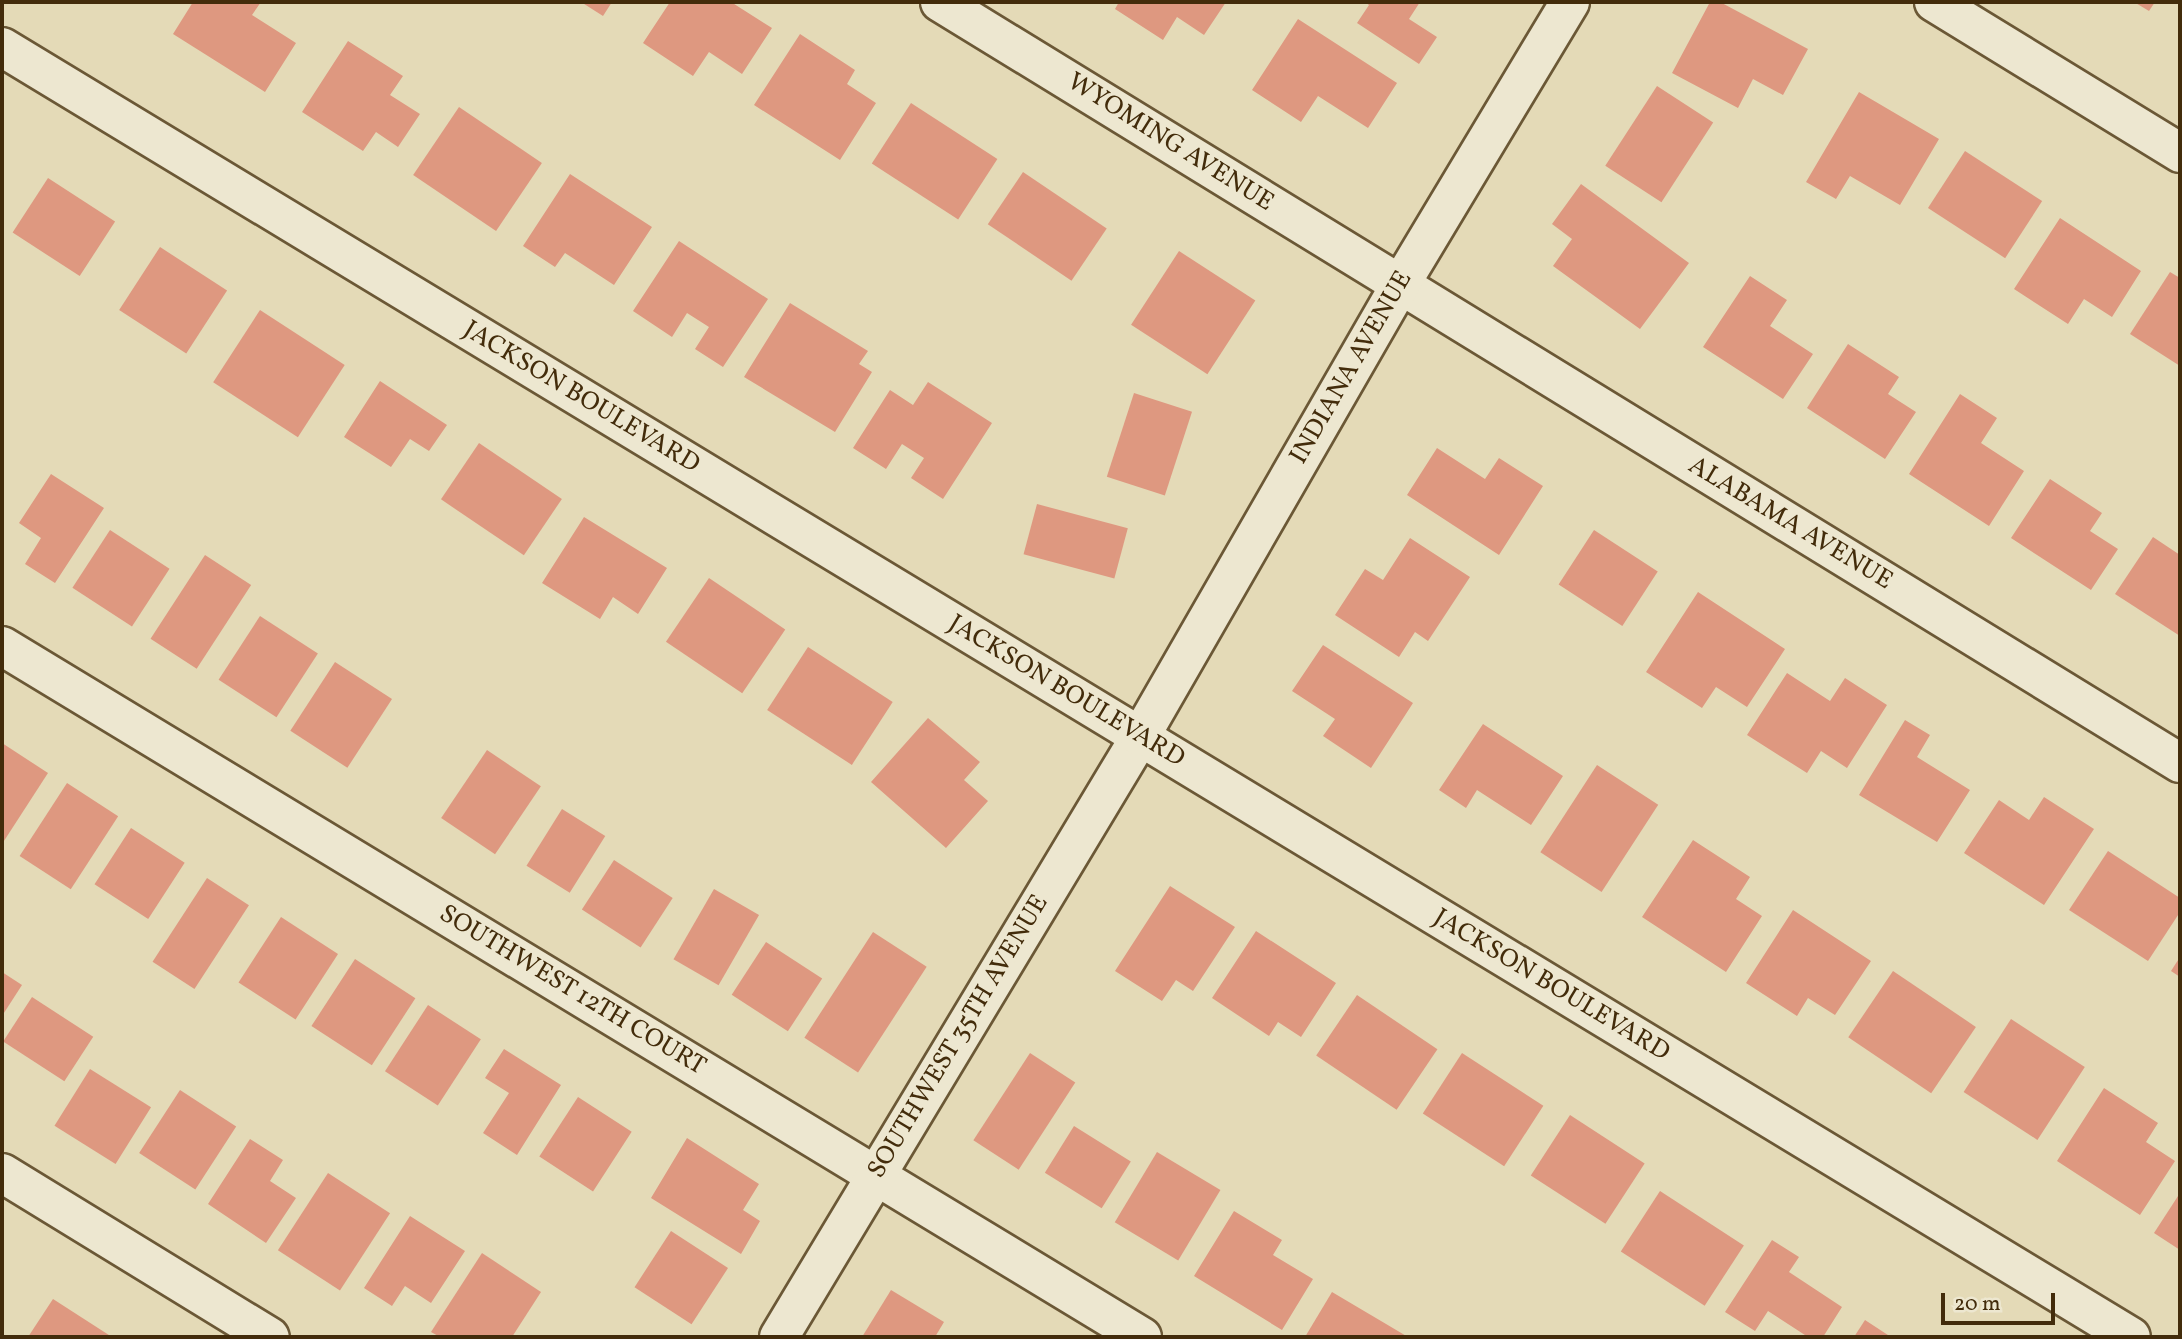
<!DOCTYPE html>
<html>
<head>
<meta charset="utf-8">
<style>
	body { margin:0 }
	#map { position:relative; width:2182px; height:1339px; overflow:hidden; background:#e4dab7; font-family:Vollkorn,serif }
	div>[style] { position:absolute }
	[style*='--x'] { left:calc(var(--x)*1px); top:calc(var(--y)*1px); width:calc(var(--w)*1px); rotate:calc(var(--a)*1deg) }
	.building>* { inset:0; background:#de9880; transform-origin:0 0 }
	.roads { filter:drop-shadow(2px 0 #6b5836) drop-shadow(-2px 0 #6b5836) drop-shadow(0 2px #6b5836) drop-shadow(0 -2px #6b5836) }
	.street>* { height:38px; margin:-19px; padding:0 19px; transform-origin:19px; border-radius:19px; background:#ede7d0 }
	span { translate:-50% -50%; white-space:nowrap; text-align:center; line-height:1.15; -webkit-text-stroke:6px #ede7d0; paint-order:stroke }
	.street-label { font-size:26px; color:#432c0b }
	.frame { position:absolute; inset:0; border:4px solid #432c0b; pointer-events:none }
	.scale { position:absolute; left:1941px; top:1293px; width:114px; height:32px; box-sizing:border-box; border:4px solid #432c0b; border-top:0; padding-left:9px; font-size:21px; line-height:24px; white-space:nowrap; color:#432c0b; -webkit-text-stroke:5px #ede7d0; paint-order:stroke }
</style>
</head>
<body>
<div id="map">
	<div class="building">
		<div style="clip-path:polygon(193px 2px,261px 2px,252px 15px,296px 43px,265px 92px,173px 34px)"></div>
		<div style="clip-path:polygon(581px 2px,612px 2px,603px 16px)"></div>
		<div style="clip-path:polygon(670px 2px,731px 2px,772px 28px,742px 74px,709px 52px,693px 76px,643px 43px)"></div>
		<div style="clip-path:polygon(1119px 2px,1226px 2px,1204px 35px,1177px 17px,1163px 40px,1115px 9px)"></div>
		<div style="clip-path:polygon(1365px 2px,1420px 2px,1409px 19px,1437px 37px,1419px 64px,1357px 23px,1369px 5px)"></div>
		<div style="clip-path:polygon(1710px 2px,1720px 2px,1808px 49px,1783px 95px,1753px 79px,1738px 108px,1672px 73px)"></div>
		<div style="clip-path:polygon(2134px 2px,2155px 2px,2149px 11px)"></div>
		<div style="clip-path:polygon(1298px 19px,1397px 83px,1368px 128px,1318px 96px,1301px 122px,1252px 90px)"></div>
		<div style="clip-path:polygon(800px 34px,855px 70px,847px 84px,876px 103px,840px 160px,754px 105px)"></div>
		<div style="clip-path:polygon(348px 41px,403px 76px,390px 95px,420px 114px,398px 147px,376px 132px,363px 151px,302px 112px)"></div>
		<div style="left:1657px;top:86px;width:67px;height:95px;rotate:33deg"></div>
		<div style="clip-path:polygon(1859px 92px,1939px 139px,1900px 205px,1850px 176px,1836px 199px,1806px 182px)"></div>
		<div style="left:911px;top:103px;width:103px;height:72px;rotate:33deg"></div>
		<div style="left:459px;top:107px;width:100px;height:82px;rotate:34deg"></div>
		<div style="left:1965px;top:151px;width:92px;height:68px;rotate:33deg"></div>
		<div style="left:1023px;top:172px;width:101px;height:63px;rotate:34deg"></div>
		<div style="clip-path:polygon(570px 174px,652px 227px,614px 285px,565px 253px,555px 267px,523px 246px)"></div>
		<div style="left:48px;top:178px;width:80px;height:65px;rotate:33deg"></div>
		<div style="clip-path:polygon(1581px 184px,1689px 263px,1640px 329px,1553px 266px,1572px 239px,1552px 224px)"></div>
		<div style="clip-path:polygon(2060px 218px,2141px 271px,2112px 317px,2084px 299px,2068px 324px,2014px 289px)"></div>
		<div style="clip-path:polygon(679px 241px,768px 299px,723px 367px,695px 349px,709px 327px,687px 313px,672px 337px,633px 311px)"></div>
		<div style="left:160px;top:247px;width:80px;height:75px;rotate:33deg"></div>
		<div style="left:1179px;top:251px;width:91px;height:88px;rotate:33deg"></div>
		<div style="clip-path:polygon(2170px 272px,2180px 278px,2180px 366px,2130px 334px)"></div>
		<div style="clip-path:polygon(1750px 276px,1787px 300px,1770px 326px,1813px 354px,1783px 399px,1703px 347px)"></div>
		<div style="clip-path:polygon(790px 303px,868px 351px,859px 364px,872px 372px,835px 432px,744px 377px)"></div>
		<div style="left:260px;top:310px;width:101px;height:86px;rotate:33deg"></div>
		<div style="clip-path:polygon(1848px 344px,1899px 377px,1888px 394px,1916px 412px,1885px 459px,1807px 408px)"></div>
		<div style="clip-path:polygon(380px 381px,447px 425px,429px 451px,410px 439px,391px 467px,344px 437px)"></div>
		<div style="clip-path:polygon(928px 382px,992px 423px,943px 499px,911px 478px,924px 458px,902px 444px,886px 469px,853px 448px,890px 390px,913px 405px)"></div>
		<div style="left:1134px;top:393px;width:61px;height:88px;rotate:18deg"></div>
		<div style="clip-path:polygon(1960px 394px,1997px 418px,1981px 443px,2024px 471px,1989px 526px,1909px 474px)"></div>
		<div style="left:479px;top:443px;width:100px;height:68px;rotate:34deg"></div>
		<div style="clip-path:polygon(1437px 448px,1485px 479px,1499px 458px,1543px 486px,1499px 555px,1407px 495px)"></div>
		<div style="clip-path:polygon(51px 474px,104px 508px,55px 583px,25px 564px,41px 538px,19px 523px)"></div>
		<div style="clip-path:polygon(2050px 479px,2102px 513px,2090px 531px,2118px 549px,2091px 590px,2011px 538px)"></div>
		<div style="left:1037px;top:504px;width:94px;height:52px;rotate:15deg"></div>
		<div style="clip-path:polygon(584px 517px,667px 568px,638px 614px,613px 597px,600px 619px,542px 583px)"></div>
		<div style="left:110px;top:530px;width:71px;height:69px;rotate:33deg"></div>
		<div style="left:1594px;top:530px;width:76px;height:65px;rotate:33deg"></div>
		<div style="clip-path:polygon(2153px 537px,2180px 555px,2180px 636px,2115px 594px)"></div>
		<div style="clip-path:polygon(1410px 538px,1470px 577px,1428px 641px,1415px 632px,1399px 657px,1335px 615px,1365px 569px,1383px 580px)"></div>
		<div style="left:205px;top:555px;width:55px;height:100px;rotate:33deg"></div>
		<div style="left:709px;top:578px;width:92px;height:77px;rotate:34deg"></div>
		<div style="clip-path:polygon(1698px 592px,1785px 649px,1747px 707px,1716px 687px,1702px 708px,1646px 672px)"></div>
		<div style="left:260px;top:616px;width:69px;height:76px;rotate:33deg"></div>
		<div style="clip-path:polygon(1323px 645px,1413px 703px,1371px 768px,1323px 736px,1335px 719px,1292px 691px)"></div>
		<div style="left:808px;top:647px;width:101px;height:75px;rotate:33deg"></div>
		<div style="left:335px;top:662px;width:68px;height:82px;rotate:33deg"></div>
		<div style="clip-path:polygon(1787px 673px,1830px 701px,1845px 678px,1887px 705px,1847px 768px,1821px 751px,1807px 773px,1747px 735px)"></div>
		<div style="clip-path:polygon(928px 718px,980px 762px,964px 780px,988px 801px,946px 848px,871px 782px)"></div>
		<div style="clip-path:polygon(1905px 720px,1930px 735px,1917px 757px,1970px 790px,1937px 842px,1859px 795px)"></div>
		<div style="clip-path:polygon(1483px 724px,1563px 776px,1531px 825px,1477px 790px,1466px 808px,1439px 790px)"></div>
		<div style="clip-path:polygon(2px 743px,48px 773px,2px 844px)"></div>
		<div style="left:487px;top:750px;width:65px;height:82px;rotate:34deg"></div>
		<div style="left:1597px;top:765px;width:73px;height:104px;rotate:33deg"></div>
		<div style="left:67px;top:783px;width:61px;height:87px;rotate:33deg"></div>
		<div style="clip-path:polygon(2044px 797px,2094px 829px,2044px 905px,1964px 853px,1999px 800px,2029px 820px)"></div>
		<div style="left:562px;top:809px;width:51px;height:67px;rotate:32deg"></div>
		<div style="left:131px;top:828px;width:64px;height:67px;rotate:33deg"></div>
		<div style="clip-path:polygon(1693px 840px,1750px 877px,1736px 899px,1762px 916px,1726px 972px,1642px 917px)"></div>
		<div style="clip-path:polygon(2108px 851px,2180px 898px,2180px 912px,2148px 961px,2069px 910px)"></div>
		<div style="left:614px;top:860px;width:70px;height:59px;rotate:33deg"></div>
		<div style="left:207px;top:878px;width:50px;height:100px;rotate:33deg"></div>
		<div style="clip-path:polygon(1170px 886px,1235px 927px,1193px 991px,1176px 980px,1162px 1001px,1115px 971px)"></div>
		<div style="left:714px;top:889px;width:52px;height:81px;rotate:30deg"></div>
		<div style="clip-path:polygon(1793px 910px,1871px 961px,1835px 1015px,1808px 998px,1797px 1016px,1746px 983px)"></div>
		<div style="left:281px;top:917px;width:68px;height:78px;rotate:33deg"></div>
		<div style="clip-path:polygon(1256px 931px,1336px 983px,1301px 1037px,1278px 1022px,1269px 1036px,1212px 998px)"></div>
		<div style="left:873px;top:932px;width:64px;height:126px;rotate:33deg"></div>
		<div style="left:766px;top:942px;width:67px;height:63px;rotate:33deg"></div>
		<div style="clip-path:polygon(2180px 957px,2180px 977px,2171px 971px)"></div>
		<div style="left:355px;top:959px;width:72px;height:80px;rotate:33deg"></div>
		<div style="left:1893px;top:971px;width:100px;height:80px;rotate:34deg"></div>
		<div style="clip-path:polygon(2px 972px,22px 985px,2px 1016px)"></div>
		<div style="left:1357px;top:995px;width:97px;height:73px;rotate:34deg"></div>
		<div style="left:32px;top:997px;width:73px;height:53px;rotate:33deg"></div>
		<div style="left:428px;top:1005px;width:63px;height:79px;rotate:33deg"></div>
		<div style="left:2011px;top:1019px;width:88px;height:87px;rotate:33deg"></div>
		<div style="clip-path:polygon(504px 1049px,561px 1085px,517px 1155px,483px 1133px,509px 1093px,485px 1078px)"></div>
		<div style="left:1030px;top:1053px;width:54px;height:104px;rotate:33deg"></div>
		<div style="left:1462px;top:1053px;width:97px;height:72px;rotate:33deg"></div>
		<div style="left:90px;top:1069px;width:72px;height:67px;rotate:32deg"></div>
		<div style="clip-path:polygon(2104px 1088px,2158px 1123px,2146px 1142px,2175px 1161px,2140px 1215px,2057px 1161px)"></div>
		<div style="left:180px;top:1090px;width:67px;height:75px;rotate:33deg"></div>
		<div style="left:578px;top:1097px;width:64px;height:71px;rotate:33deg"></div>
		<div style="left:1570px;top:1115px;width:89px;height:72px;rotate:33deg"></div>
		<div style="left:1074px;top:1126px;width:67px;height:55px;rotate:32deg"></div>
		<div style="clip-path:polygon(687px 1138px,759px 1184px,743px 1210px,760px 1221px,741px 1254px,651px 1198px)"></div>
		<div style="clip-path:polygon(250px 1139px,283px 1160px,270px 1181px,296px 1198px,266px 1243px,208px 1204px)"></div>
		<div style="left:1157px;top:1152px;width:74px;height:82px;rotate:31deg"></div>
		<div style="left:328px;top:1173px;width:74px;height:92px;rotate:33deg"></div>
		<div style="left:1660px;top:1191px;width:100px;height:72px;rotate:33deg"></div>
		<div style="clip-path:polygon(2180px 1193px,2180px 1250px,2154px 1233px)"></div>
		<div style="clip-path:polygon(1234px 1211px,1282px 1240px,1273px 1255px,1313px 1279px,1282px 1330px,1194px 1276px)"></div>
		<div style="clip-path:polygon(410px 1216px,465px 1251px,431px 1303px,405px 1286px,392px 1306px,364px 1288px)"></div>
		<div style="left:671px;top:1231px;width:68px;height:67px;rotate:33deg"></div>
		<div style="clip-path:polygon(1772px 1240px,1799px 1257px,1789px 1272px,1842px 1307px,1823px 1337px,1808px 1337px,1768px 1311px,1755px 1331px,1725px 1312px)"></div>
		<div style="clip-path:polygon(482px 1253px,541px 1292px,512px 1337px,440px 1337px,431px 1332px)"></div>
		<div style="clip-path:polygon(891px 1290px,944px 1322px,935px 1337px,862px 1337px)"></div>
		<div style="clip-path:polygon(1332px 1292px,1408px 1337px,1305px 1337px)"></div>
		<div style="clip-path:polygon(53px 1299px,112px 1337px,28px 1337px)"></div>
		<div style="clip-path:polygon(1865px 1320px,1891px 1337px,1854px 1337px)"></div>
	</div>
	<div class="roads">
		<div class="street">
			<div style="--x:940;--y:2;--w:1455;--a:31.54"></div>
			<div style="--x:1934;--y:2;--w:289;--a:31.5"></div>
			<div style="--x:2;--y:47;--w:2489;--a:31.21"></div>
			<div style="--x:2;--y:646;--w:1333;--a:31.22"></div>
			<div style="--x:2;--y:1173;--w:314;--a:31.5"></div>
			<div style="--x:779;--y:1337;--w:700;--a:-58.97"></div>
			<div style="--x:1140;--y:737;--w:521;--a:-60.09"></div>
			<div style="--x:1400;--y:285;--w:330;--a:-59"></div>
		</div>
	</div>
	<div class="street-label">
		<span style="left:1170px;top:143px;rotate:32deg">WYOMING AVENUE</span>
		<span style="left:1352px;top:368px;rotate:-60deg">INDIANA AVENUE</span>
		<span style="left:581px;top:398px;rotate:31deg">JACKSON BOULEVARD</span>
		<span style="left:1790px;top:524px;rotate:31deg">ALABAMA AVENUE</span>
		<span style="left:1066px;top:692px;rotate:31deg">JACKSON BOULEVARD</span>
		<span style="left:1551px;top:986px;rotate:31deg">JACKSON BOULEVARD</span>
		<span style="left:572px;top:991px;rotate:31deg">SOUTHWEST 12TH COURT</span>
		<span style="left:959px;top:1037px;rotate:-59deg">SOUTHWEST 35TH AVENUE</span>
	</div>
	<div class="frame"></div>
	<div class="scale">20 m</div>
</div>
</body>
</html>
